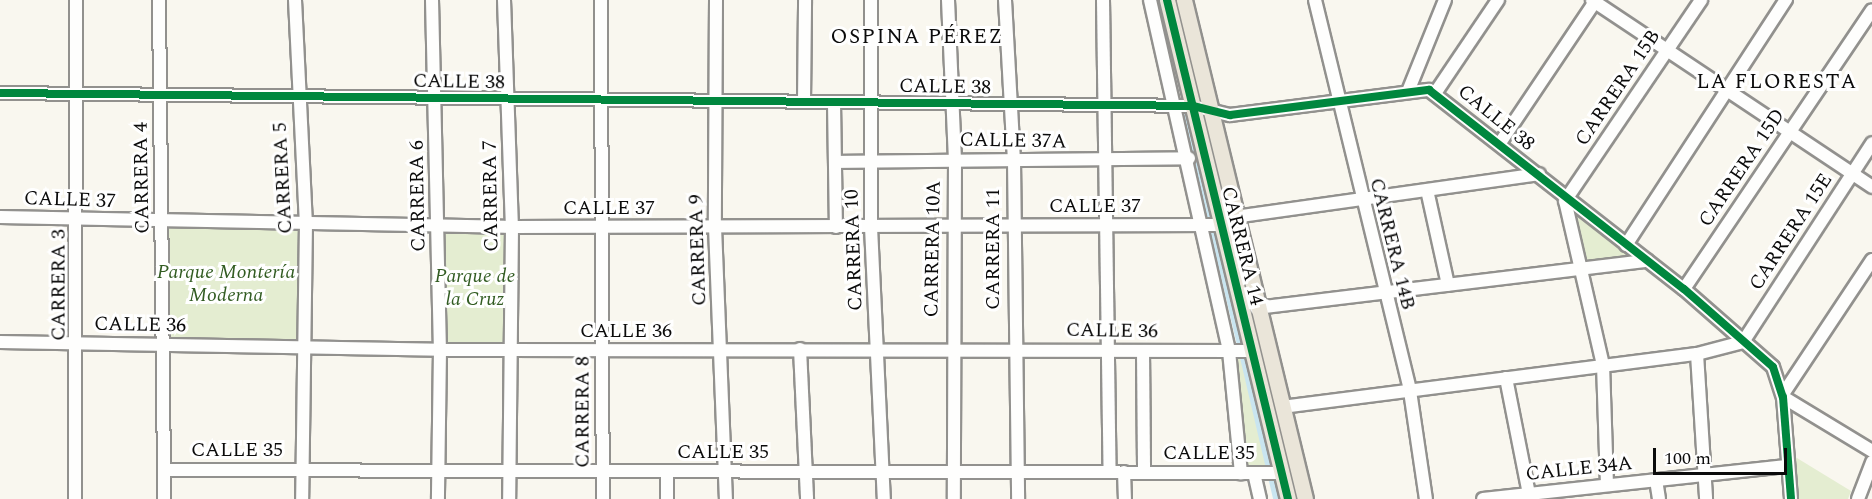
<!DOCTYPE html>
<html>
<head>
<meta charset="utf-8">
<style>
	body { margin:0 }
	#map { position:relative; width:1872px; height:499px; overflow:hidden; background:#f9f7ef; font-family:Spectral,serif }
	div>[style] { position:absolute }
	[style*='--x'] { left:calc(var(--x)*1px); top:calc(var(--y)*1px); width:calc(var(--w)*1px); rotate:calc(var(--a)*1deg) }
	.green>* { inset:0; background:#e4edd1; transform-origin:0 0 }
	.canal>* { height:9px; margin:-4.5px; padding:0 4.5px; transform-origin:4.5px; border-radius:4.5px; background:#c9e5f0 }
	.roads { filter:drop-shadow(2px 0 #92918e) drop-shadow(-2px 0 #92918e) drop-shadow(0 2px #92918e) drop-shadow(0 -2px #92918e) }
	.minor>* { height:12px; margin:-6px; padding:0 6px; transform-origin:6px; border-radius:6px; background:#fefefd }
	.major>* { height:15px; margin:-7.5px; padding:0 7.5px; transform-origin:7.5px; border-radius:7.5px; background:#eae5d9 }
	.cycleway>* { height:8px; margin:-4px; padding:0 4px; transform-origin:4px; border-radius:4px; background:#00873e }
	span { translate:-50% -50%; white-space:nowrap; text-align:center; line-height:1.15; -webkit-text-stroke:6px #fff; paint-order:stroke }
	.street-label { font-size:20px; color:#0b0b0b }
	.park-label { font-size:20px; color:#325c22; font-style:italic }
	.neighbourhood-label { font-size:21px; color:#0b0b0b; letter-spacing:1.5px }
	.scale { position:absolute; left:1653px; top:448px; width:134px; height:27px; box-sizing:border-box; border:3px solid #0b0b0b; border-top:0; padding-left:8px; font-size:18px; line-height:21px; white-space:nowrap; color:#0b0b0b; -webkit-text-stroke:4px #fff; paint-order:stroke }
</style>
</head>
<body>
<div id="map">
	<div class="green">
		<div style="clip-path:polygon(1568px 204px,1632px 255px,1582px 261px)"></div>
		<div style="left:167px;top:226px;width:133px;height:115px"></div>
		<div style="left:440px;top:229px;width:69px;height:117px"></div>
		<div style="clip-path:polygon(1221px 359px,1247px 359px,1272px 466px,1236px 466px)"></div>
		<div style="clip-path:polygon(1792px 455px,1851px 491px,1848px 499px,1796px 499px)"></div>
	</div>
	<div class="canal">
		<div style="--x:1184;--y:101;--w:409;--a:76.8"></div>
	</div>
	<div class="roads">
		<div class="minor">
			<div style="--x:159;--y:0;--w:499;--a:89.4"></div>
			<div style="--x:295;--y:0;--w:223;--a:87.2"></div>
			<div style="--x:306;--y:223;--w:276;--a:90.8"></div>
			<div style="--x:432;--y:0;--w:350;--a:88.7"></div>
			<div style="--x:440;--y:350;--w:149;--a:90.8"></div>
			<div style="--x:504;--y:0;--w:227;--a:88"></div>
			<div style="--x:512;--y:227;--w:272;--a:90.6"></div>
			<div style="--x:601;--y:0;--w:499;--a:89.8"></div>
			<div style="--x:716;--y:0;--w:227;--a:90.3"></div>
			<div style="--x:715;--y:227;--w:272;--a:87.7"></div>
			<div style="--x:871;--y:0;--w:227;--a:90"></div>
			<div style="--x:871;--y:227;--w:272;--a:87.3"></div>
			<div style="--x:948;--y:0;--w:159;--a:87.5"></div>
			<div style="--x:955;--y:159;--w:340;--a:90.2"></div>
			<div style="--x:1005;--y:0;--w:161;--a:86.8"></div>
			<div style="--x:1014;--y:161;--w:338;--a:89.3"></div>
			<div style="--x:1103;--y:0;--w:472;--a:89.2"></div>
			<div style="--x:1150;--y:0;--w:360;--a:77.3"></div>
			<div style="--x:1229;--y:351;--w:123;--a:84.4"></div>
			<div style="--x:1315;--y:0;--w:402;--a:76.3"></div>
			<div style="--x:1410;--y:391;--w:109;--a:81.6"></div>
			<div style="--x:1592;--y:0;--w:337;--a:33.7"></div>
			<div style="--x:1409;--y:89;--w:96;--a:-68"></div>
			<div style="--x:1436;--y:92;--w:111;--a:-56"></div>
			<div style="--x:0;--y:93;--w:1193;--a:0.62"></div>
			<div style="--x:1193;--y:106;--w:38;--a:14"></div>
			<div style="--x:1230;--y:115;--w:201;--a:-7.2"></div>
			<div style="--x:1429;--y:90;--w:323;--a:38"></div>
			<div style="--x:1684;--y:289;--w:118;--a:41.2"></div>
			<div style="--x:1773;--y:367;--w:32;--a:72"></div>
			<div style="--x:1783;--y:397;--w:102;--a:85.5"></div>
			<div style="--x:804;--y:102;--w:102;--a:-89.4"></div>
			<div style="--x:834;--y:103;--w:124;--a:89.1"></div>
			<div style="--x:1500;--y:143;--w:172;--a:-56.1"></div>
			<div style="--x:836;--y:162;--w:353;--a:-0.6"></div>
			<div style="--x:1427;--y:190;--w:97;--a:77.5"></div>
			<div style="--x:0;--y:217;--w:512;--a:1.12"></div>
			<div style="--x:512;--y:227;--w:707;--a:-0.16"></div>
			<div style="--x:1234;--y:217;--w:308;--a:-8"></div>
			<div style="--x:1626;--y:245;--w:293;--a:-56.9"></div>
			<div style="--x:1684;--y:289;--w:336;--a:-56"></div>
			<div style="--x:1256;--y:308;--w:394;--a:-6.9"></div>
			<div style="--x:0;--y:342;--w:440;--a:1"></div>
			<div style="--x:440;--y:350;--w:811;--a:0.07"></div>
			<div style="--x:800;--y:349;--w:150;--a:87.3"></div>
			<div style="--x:1143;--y:351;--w:121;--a:89.5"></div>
			<div style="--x:1697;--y:354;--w:145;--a:86.4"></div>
			<div style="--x:1506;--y:378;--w:123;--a:78.8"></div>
			<div style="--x:1783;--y:394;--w:161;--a:-56.4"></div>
			<div style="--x:1783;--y:397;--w:104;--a:31.2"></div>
			<div style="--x:1282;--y:407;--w:418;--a:-7.3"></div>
			<div style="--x:1697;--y:354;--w:48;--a:-14.6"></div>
			<div style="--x:1743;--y:342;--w:237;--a:-57"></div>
			<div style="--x:164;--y:470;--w:1118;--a:0.15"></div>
			<div style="--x:1124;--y:472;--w:27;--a:88"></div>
			<div style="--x:1254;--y:473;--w:27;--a:77"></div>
			<div style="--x:1656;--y:480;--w:19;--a:81"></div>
			<div style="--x:1607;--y:485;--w:120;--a:-91.9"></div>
			<div style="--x:1603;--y:365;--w:168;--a:-103"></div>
			<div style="--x:1565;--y:201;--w:243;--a:-55.9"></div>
			<div style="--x:75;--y:499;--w:499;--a:-89.9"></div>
			<div style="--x:667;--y:499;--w:28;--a:-90"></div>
			<div style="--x:1483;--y:499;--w:305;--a:-6.2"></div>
			<div style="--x:1858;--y:499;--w:40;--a:-69"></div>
		</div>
		<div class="major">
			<div style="--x:1167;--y:0;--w:513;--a:76.37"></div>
			<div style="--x:1184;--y:0;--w:513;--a:76.37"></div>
		</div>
	</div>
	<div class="cycleway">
		<div style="--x:1167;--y:0;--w:513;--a:76.37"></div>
		<div style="--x:0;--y:93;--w:1193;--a:0.62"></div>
		<div style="--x:1193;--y:106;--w:38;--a:14"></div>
		<div style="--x:1230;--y:115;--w:201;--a:-7.2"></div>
		<div style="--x:1429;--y:90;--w:323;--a:38"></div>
		<div style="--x:1684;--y:289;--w:118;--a:41.2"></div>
		<div style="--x:1773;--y:367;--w:32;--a:72"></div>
		<div style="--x:1783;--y:397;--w:102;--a:85.5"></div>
	</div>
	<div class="street-label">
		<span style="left:459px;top:82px;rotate:1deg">CALLE 38</span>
		<span style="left:945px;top:87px;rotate:1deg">CALLE 38</span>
		<span style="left:1618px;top:88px;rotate:-56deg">CARRERA 15B</span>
		<span style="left:1496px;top:118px;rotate:39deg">CALLE 38</span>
		<span style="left:1013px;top:141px;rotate:1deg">CALLE 37A</span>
		<span style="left:1742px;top:168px;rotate:-56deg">CARRERA 15D</span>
		<span style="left:142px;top:178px;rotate:-91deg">CARRERA 4</span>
		<span style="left:283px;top:178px;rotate:-93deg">CARRERA 5</span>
		<span style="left:418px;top:196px;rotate:-91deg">CARRERA 6</span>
		<span style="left:491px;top:196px;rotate:-91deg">CARRERA 7</span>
		<span style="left:70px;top:200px;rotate:2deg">CALLE 37</span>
		<span style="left:1095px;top:206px">CALLE 37</span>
		<span style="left:609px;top:208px">CALLE 37</span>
		<span style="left:1791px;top:232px;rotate:-57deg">CARRERA 15E</span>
		<span style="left:1392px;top:244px;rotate:76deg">CARRERA 14B</span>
		<span style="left:1242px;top:246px;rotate:76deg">CARRERA 14</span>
		<span style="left:933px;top:249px;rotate:-89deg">CARRERA 10A</span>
		<span style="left:993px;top:249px;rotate:-90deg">CARRERA 11</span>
		<span style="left:698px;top:250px;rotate:-92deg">CARRERA 9</span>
		<span style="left:854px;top:250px;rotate:-92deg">CARRERA 10</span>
		<span style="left:59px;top:285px;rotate:-90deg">CARRERA 3</span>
		<span style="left:140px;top:325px;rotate:1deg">CALLE 36</span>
		<span style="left:626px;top:331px">CALLE 36</span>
		<span style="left:1112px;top:331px;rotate:1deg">CALLE 36</span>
		<span style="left:583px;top:412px;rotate:-90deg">CARRERA 8</span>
		<span style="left:237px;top:450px">CALLE 35</span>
		<span style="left:723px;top:452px">CALLE 35</span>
		<span style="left:1209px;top:453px">CALLE 35</span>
		<span style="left:1579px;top:469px;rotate:-6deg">CALLE 34A</span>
	</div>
	<div class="park-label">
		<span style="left:226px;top:284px">Parque Montería<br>Moderna</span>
		<span style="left:475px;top:288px">Parque de<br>la Cruz</span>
	</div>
	<div class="neighbourhood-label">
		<span style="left:917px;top:37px">OSPINA PÉREZ</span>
		<span style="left:1777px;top:82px">LA FLORESTA</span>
	</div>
	<div class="scale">100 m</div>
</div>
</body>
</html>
